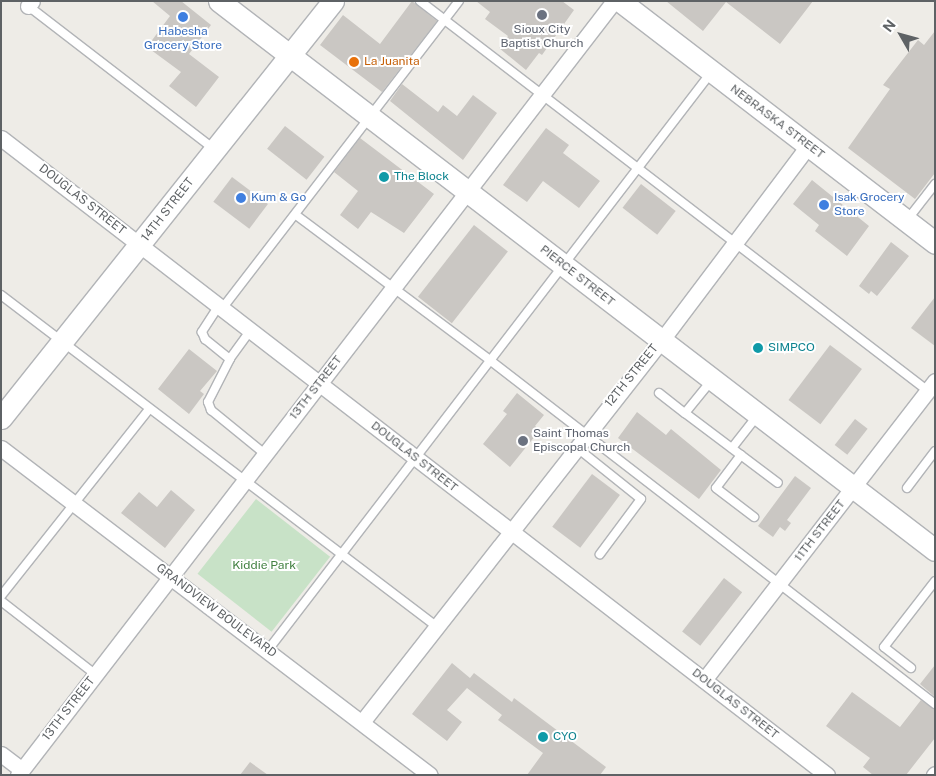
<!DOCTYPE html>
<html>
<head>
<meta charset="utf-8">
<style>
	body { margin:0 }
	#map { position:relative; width:936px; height:776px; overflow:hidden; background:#eeece7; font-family:"Public Sans",sans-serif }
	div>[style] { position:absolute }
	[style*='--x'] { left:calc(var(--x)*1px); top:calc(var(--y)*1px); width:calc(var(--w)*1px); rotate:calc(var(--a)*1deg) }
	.green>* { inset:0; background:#c8e2c7; transform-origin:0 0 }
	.building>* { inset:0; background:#cac7c3; transform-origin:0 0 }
	.roads { filter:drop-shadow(1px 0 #b2b4b7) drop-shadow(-1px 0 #b2b4b7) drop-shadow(0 1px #b2b4b7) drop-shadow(0 -1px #b2b4b7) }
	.service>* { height:8px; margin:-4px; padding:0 4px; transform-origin:4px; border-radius:4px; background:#fff }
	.minor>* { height:15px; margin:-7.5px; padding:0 7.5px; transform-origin:7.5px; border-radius:7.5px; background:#fff }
	.secondary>* { height:21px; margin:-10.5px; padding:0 10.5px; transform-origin:10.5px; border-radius:10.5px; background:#fff }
	.dots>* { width:14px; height:14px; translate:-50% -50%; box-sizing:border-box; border:2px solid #fff; border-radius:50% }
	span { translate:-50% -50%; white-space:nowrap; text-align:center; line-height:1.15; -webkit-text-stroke:4px #fff; paint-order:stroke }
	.worship-label { font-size:12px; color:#5b616d }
	.left { translate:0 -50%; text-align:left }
	.shop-label { font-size:12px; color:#366cbe }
	.food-label { font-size:12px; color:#c56008 }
	.street-label { font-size:12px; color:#5e6265 }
	.culture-label { font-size:12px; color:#0d838f }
	.park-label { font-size:12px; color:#428141 }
	.frame { position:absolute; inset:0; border:2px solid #5e6265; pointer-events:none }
	.north { position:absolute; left:876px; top:10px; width:50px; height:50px; -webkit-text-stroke:4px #fff; paint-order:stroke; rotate:308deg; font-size:14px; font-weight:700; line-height:20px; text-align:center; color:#5e6265 }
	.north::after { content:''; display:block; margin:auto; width:18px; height:22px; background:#5e6265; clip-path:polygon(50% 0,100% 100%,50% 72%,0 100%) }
</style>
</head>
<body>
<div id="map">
	<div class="green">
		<div style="left:256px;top:499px;width:94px;height:95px;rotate:38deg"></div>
	</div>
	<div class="building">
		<div style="clip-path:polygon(152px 1px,181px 1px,211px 25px,189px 54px,219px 77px,196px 107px,169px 86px,181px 72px,147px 47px,170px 16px)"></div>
		<div style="clip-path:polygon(412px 1px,437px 21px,382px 92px,320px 45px,343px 15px,380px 44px)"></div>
		<div style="clip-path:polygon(476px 1px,562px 1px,574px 10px,542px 55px,539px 53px,526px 70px,499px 48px,508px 36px,485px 19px,490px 12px)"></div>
		<div style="clip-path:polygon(666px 1px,813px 1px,780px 44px,726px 2px,703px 31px)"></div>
		<div style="clip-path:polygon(935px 31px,935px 173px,915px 199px,848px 148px,890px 89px,883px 85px,918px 40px,924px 45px)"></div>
		<div style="clip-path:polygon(402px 84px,438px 112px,443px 105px,457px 116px,473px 95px,497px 113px,463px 160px,390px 101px)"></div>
		<div style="left:285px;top:126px;width:50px;height:29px;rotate:38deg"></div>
		<div style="clip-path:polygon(546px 128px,569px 145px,563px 153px,600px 181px,579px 208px,543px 181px,527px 202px,503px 185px)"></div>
		<div style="clip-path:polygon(360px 138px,434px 194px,404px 233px,371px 212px,358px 229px,340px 215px,358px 191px,334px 172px)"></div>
		<div style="left:232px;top:177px;width:45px;height:31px;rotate:37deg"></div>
		<div style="clip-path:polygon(812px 180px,869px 226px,847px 256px,815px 231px,819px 225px,793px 204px)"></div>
		<div style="left:641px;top:184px;width:44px;height:30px;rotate:38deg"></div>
		<div style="left:474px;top:225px;width:43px;height:91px;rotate:38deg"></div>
		<div style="clip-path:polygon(891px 242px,909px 256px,877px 296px,871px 291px,869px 294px,859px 286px)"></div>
		<div style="clip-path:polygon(935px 297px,935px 346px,911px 328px)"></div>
		<div style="left:830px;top:345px;width:40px;height:69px;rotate:37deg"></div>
		<div style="clip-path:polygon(189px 349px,217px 371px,200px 391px,204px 394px,189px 414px,158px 389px)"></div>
		<div style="clip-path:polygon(517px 393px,544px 415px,535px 426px,540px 430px,510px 467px,483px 444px,507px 414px,503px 411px)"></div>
		<div style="clip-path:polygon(637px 412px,666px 435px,671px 429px,721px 470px,699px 499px,618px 438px)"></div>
		<div style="left:855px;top:419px;width:16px;height:33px;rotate:38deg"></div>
		<div style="left:592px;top:474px;width:35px;height:66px;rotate:37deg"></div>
		<div style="clip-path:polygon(795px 476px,811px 488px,787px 520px,791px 523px,785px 531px,780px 527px,773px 537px,758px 526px)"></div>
		<div style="clip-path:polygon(171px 490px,195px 510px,165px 548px,121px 513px,139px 492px,157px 507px)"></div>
		<div style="left:724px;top:578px;width:23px;height:68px;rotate:38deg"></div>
		<div style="clip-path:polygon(452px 663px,470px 678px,474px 673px,512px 702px,514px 698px,606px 767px,600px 775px,527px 775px,543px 753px,498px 720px,502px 715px,467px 688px,447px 710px,462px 722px,447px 741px,412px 714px)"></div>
		<div style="clip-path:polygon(935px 665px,935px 697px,920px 684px)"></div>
		<div style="clip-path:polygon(852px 692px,900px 727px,921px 700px,935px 710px,935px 738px,906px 775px,873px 775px,863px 767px,870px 758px,826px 726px)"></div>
		<div style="clip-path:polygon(250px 762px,268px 775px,240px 775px)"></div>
	</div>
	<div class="roads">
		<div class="service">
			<div style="--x:420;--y:1;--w:640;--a:37.51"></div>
			<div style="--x:27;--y:5;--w:236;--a:37.6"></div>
			<div style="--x:296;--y:215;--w:244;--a:36.8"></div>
			<div style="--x:491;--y:361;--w:561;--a:37.69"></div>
			<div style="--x:907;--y:220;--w:46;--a:-52.1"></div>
			<div style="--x:1;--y:295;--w:547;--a:37.27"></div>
			<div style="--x:218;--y:307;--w:30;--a:123"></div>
			<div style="--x:202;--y:332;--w:8;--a:67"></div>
			<div style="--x:205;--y:339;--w:32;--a:39"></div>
			<div style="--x:221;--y:310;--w:390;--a:-52.4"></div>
			<div style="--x:250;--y:331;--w:34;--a:126"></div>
			<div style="--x:230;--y:359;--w:48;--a:117.1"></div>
			<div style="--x:208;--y:402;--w:9;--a:69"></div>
			<div style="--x:211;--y:410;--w:70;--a:39.2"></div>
			<div style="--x:659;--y:393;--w:33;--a:38"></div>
			<div style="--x:685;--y:413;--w:41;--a:-50.9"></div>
			<div style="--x:685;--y:413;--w:116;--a:37"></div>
			<div style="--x:576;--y:447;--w:83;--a:38.7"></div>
			<div style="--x:641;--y:499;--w:69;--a:126.7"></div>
			<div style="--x:732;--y:448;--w:41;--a:-52"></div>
			<div style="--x:741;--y:455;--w:41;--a:127.1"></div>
			<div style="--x:716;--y:488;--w:48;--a:37.3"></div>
			<div style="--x:907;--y:488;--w:46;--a:-52.9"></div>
			<div style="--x:1;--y:596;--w:238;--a:-51.6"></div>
			<div style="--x:1;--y:601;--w:120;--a:37.9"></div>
			<div style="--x:268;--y:650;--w:726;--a:-52.5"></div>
			<div style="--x:911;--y:668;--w:34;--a:-142"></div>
			<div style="--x:884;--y:647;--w:83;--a:-52.3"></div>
		</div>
		<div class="minor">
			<div style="--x:28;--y:6;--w:6;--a:-51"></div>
			<div style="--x:1;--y:138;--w:1043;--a:37.64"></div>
			<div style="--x:1;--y:448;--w:539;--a:37.32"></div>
			<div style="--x:704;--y:680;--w:378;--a:-52.3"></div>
			<div style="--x:362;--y:722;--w:484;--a:-51.9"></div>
			<div style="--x:661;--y:341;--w:244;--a:-53"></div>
			<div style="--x:1;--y:754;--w:26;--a:37"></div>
			<div style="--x:18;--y:775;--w:977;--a:-52.4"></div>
			<div style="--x:934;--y:775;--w:1;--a:-45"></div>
		</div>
		<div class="secondary">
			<div style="--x:219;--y:1;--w:902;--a:37.48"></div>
			<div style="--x:620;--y:1;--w:397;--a:37.5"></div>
			<div style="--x:1;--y:418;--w:533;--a:-51.47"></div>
		</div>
	</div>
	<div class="dots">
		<div style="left:542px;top:15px;background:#6b7280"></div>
		<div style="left:183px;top:17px;background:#3f7fe0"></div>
		<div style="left:354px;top:62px;background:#e8710a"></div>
		<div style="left:384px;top:177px;background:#0f9aa8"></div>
		<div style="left:241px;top:198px;background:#3f7fe0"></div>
		<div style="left:824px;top:205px;background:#3f7fe0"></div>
		<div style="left:758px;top:348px;background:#0f9aa8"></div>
		<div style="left:523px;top:441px;background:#6b7280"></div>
		<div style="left:543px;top:737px;background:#0f9aa8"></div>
	</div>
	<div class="worship-label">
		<span style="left:542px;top:37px">Sioux City<br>Baptist Church</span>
		<span class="left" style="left:533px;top:441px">Saint Thomas<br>Episcopal Church</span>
	</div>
	<div class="shop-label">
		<span style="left:183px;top:39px">Habesha<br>Grocery Store</span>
		<span class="left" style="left:251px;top:198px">Kum &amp; Go</span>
		<span class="left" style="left:834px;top:205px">Isak Grocery<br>Store</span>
	</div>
	<div class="food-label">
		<span class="left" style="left:364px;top:62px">La Juanita</span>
	</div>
	<div class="street-label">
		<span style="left:777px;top:122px;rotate:37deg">NEBRASKA STREET</span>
		<span style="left:82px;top:200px;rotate:38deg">DOUGLAS STREET</span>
		<span style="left:168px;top:210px;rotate:-52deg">14TH STREET</span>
		<span style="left:577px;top:276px;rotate:38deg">PIERCE STREET</span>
		<span style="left:632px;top:376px;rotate:-51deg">12TH STREET</span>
		<span style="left:316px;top:388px;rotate:-52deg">13TH STREET</span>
		<span style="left:414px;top:457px;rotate:38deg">DOUGLAS STREET</span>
		<span style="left:820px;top:531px;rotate:-52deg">11TH STREET</span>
		<span style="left:216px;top:611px;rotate:37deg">GRANDVIEW BOULEVARD</span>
		<span style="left:735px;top:704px;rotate:38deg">DOUGLAS STREET</span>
		<span style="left:69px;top:709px;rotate:-52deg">13TH STREET</span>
	</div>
	<div class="culture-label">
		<span class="left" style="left:394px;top:177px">The Block</span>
		<span class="left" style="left:768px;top:348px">SIMPCO</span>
		<span class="left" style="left:553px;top:737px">CYO</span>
	</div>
	<div class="park-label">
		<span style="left:264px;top:566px">Kiddie Park</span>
	</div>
	<div class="frame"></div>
	<div class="north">N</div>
</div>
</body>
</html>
